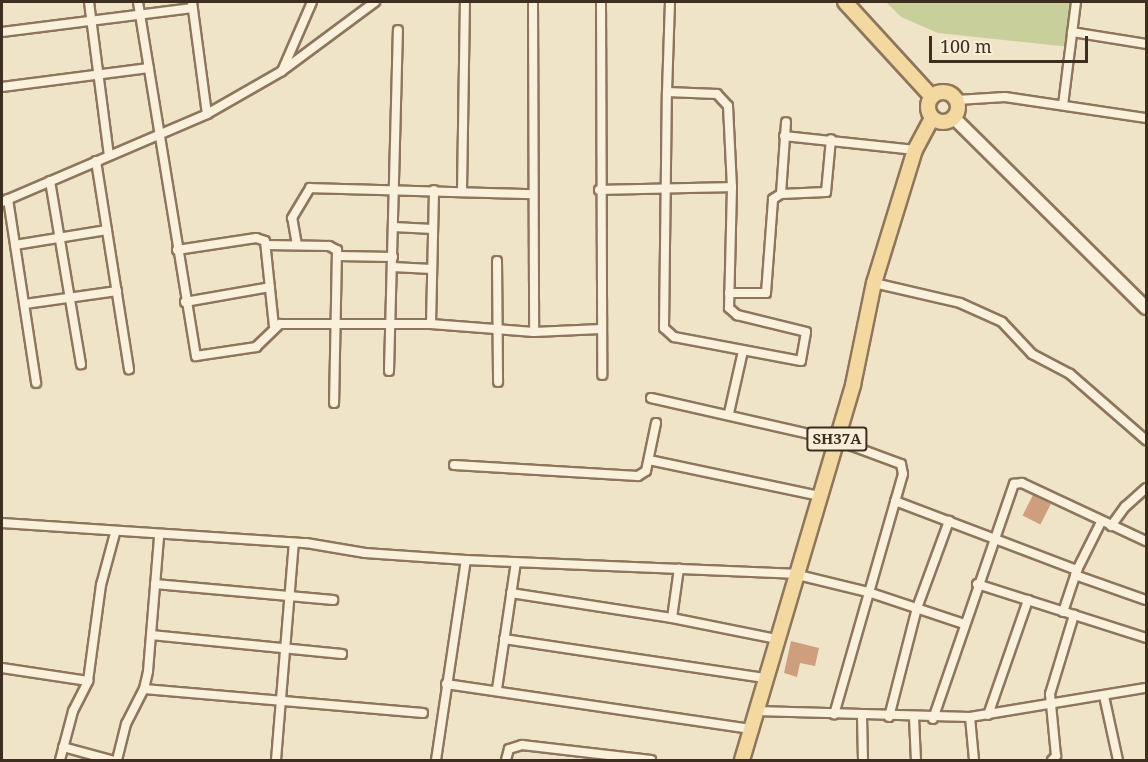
<!DOCTYPE html>
<html>
<head>
<meta charset="utf-8">
<style>
	body { margin:0 }
	#map { position:relative; width:1148px; height:762px; overflow:hidden; background:#f0e4c8; font-family:"Noto Serif",serif }
	div>[style] { position:absolute }
	[style*='--x'] { left:calc(var(--x)*1px); top:calc(var(--y)*1px); width:calc(var(--w)*1px); rotate:calc(var(--a)*1deg) }
	.green>* { inset:0; background:#c9cf9b }
	.building>* { inset:0; background:#cf9f7d; transform-origin:0 0 }
	.roads { filter:drop-shadow(2px 0 #8d765c) drop-shadow(-2px 0 #8d765c) drop-shadow(0 2px #8d765c) drop-shadow(0 -2px #8d765c) }
	.minor>* { height:8px; margin:-4px; padding:0 4px; transform-origin:4px; border-radius:4px; background:#faf1dc }
	.secondary>* { height:12px; margin:-6px; padding:0 6px; transform-origin:6px; border-radius:6px; background:#faf1dc }
	.primary>* { height:14px; margin:-7px; padding:0 7px; transform-origin:7px; border-radius:7px; background:#f3d9a0 }
	.primary>.ring { margin:-7px; padding:0; box-sizing:content-box; background:none; border:14px solid #f3d9a0; border-radius:50% }
	span { translate:-50% -50%; white-space:nowrap; text-align:center; line-height:1.15; -webkit-text-stroke:6px #f7eed8; paint-order:stroke }
	.shield-label span { padding:2px 4px; background:#f7eed8; border:2px solid; border-radius:4px; -webkit-text-stroke-width:0 }
	.shield-label { font-size:15px; color:#3d2e20; font-weight:700 }
	.frame { position:absolute; inset:0; border:3px solid #3d2e20; pointer-events:none }
	.scale { position:absolute; left:929px; top:36px; width:159px; height:27px; box-sizing:border-box; border:3px solid #3d2e20; border-top:0; padding-left:8px; font-size:18px; line-height:21px; white-space:nowrap; color:#3d2e20; -webkit-text-stroke:4px #f7eed8; paint-order:stroke }
</style>
</head>
<body>
<div id="map">
	<div class="green">
		<div style="clip-path:polygon(886px 2px,1077px 2px,1070px 47px,938px 33px,901px 17px)"></div>
	</div>
	<div class="building">
		<div style="left:1033px;top:495px;width:20px;height:23px;rotate:27deg"></div>
		<div style="clip-path:polygon(791px 641px,819px 648px,815px 666px,800px 663px,797px 677px,784px 673px)"></div>
	</div>
	<div class="roads">
		<div class="minor">
			<div style="--x:89;--y:2;--w:154;--a:82.6"></div>
			<div style="--x:138;--y:2;--w:359;--a:80.7"></div>
			<div style="--x:196;--y:356;--w:61;--a:-8.5"></div>
			<div style="--x:256;--y:347;--w:33;--a:-44"></div>
			<div style="--x:280;--y:324;--w:151;--a:0"></div>
			<div style="--x:431;--y:324;--w:103;--a:4.4"></div>
			<div style="--x:534;--y:332;--w:67;--a:-2.6"></div>
			<div style="--x:192;--y:2;--w:113;--a:82.4"></div>
			<div style="--x:533;--y:2;--w:330;--a:89.8"></div>
			<div style="--x:601;--y:2;--w:373;--a:89.8"></div>
			<div style="--x:2;--y:32;--w:192;--a:-7.2"></div>
			<div style="--x:1072;--y:32;--w:75;--a:9.2"></div>
			<div style="--x:282;--y:71;--w:116;--a:-36.6"></div>
			<div style="--x:2;--y:87;--w:148;--a:-7.4"></div>
			<div style="--x:667;--y:92;--w:50;--a:2.3"></div>
			<div style="--x:717;--y:94;--w:16;--a:47"></div>
			<div style="--x:728;--y:106;--w:81;--a:87.2"></div>
			<div style="--x:732;--y:187;--w:121;--a:91.4"></div>
			<div style="--x:729;--y:308;--w:11;--a:41"></div>
			<div style="--x:737;--y:315;--w:71;--a:13.8"></div>
			<div style="--x:806;--y:332;--w:29;--a:100"></div>
			<div style="--x:801;--y:361;--w:129;--a:-169.3"></div>
			<div style="--x:674;--y:337;--w:13;--a:-138"></div>
			<div style="--x:664;--y:328;--w:236;--a:-89.3"></div>
			<div style="--x:667;--y:92;--w:90;--a:-88.1"></div>
			<div style="--x:957;--y:100;--w:48;--a:-3.6"></div>
			<div style="--x:1005;--y:97;--w:143;--a:8.5"></div>
			<div style="--x:1063;--y:105;--w:104;--a:-82.8"></div>
			<div style="--x:784;--y:136;--w:132;--a:6.1"></div>
			<div style="--x:96;--y:161;--w:211;--a:81"></div>
			<div style="--x:50;--y:181;--w:186;--a:80.4"></div>
			<div style="--x:599;--y:190;--w:133;--a:-1.3"></div>
			<div style="--x:462;--y:191;--w:189;--a:-89.1"></div>
			<div style="--x:781;--y:194;--w:72;--a:-86"></div>
			<div style="--x:8;--y:199;--w:186;--a:81.3"></div>
			<div style="--x:2;--y:202;--w:223;--a:-23.2"></div>
			<div style="--x:207;--y:114;--w:86;--a:-29.8"></div>
			<div style="--x:282;--y:71;--w:75;--a:-66.5"></div>
			<div style="--x:393;--y:227;--w:40;--a:2.9"></div>
			<div style="--x:15;--y:245;--w:93;--a:-9.3"></div>
			<div style="--x:266;--y:245;--w:63;--a:0.9"></div>
			<div style="--x:329;--y:246;--w:9;--a:27"></div>
			<div style="--x:337;--y:250;--w:153;--a:91.1"></div>
			<div style="--x:297;--y:245;--w:27;--a:-100"></div>
			<div style="--x:292;--y:218;--w:35;--a:-59"></div>
			<div style="--x:310;--y:188;--w:220;--a:1.6"></div>
			<div style="--x:177;--y:250;--w:80;--a:-8.6"></div>
			<div style="--x:256;--y:238;--w:9;--a:18"></div>
			<div style="--x:265;--y:241;--w:85;--a:84"></div>
			<div style="--x:338;--y:256;--w:55;--a:1"></div>
			<div style="--x:497;--y:261;--w:121;--a:89.5"></div>
			<div style="--x:392;--y:267;--w:40;--a:2.9"></div>
			<div style="--x:874;--y:283;--w:88;--a:13.1"></div>
			<div style="--x:960;--y:303;--w:46;--a:24.3"></div>
			<div style="--x:1002;--y:322;--w:44;--a:46.8"></div>
			<div style="--x:1032;--y:354;--w:43;--a:27.8"></div>
			<div style="--x:1070;--y:374;--w:101;--a:41"></div>
			<div style="--x:729;--y:293;--w:37;--a:0"></div>
			<div style="--x:766;--y:293;--w:94;--a:-85.7"></div>
			<div style="--x:773;--y:199;--w:9;--a:-32"></div>
			<div style="--x:781;--y:194;--w:45;--a:-2.5"></div>
			<div style="--x:826;--y:192;--w:53;--a:-84.6"></div>
			<div style="--x:185;--y:302;--w:86;--a:-10"></div>
			<div style="--x:25;--y:304;--w:93;--a:-8"></div>
			<div style="--x:431;--y:324;--w:134;--a:-88.7"></div>
			<div style="--x:389;--y:371;--w:341;--a:-88.5"></div>
			<div style="--x:651;--y:398;--w:190;--a:12.8"></div>
			<div style="--x:836;--y:440;--w:69;--a:20.3"></div>
			<div style="--x:901;--y:464;--w:10;--a:79"></div>
			<div style="--x:903;--y:474;--w:250;--a:106"></div>
			<div style="--x:729;--y:413;--w:64;--a:-77.3"></div>
			<div style="--x:649;--y:460;--w:175;--a:11.9"></div>
			<div style="--x:454;--y:465;--w:184;--a:3.4"></div>
			<div style="--x:638;--y:476;--w:9;--a:-32"></div>
			<div style="--x:646;--y:471;--w:49;--a:-78.2"></div>
			<div style="--x:895;--y:501;--w:195;--a:20.8"></div>
			<div style="--x:2;--y:523;--w:305;--a:3.8"></div>
			<div style="--x:306;--y:543;--w:60;--a:9.6"></div>
			<div style="--x:365;--y:553;--w:101;--a:4"></div>
			<div style="--x:466;--y:560;--w:328;--a:2.4"></div>
			<div style="--x:794;--y:574;--w:76;--a:13.7"></div>
			<div style="--x:868;--y:592;--w:101;--a:18.4"></div>
			<div style="--x:1111;--y:526;--w:24;--a:-54"></div>
			<div style="--x:1125;--y:507;--w:28;--a:-42"></div>
			<div style="--x:1075;--y:575;--w:75;--a:19.4"></div>
			<div style="--x:155;--y:584;--w:179;--a:5.1"></div>
			<div style="--x:977;--y:584;--w:177;--a:17.7"></div>
			<div style="--x:511;--y:593;--w:163;--a:8.8"></div>
			<div style="--x:672;--y:618;--w:106;--a:11.4"></div>
			<div style="--x:1063;--y:612;--w:44;--a:-71.6"></div>
			<div style="--x:1077;--y:570;--w:54;--a:-63.4"></div>
			<div style="--x:672;--y:618;--w:50;--a:-82"></div>
			<div style="--x:151;--y:635;--w:192;--a:5.7"></div>
			<div style="--x:504;--y:639;--w:265;--a:8.5"></div>
			<div style="--x:2;--y:668;--w:87;--a:8.6"></div>
			<div style="--x:446;--y:684;--w:308;--a:8.4"></div>
			<div style="--x:144;--y:689;--w:280;--a:4.9"></div>
			<div style="--x:497;--y:689;--w:128;--a:-81.5"></div>
			<div style="--x:1104;--y:696;--w:66;--a:77.7"></div>
			<div style="--x:756;--y:711;--w:214;--a:1.6"></div>
			<div style="--x:970;--y:717;--w:178;--a:-9.4"></div>
			<div style="--x:988;--y:715;--w:122;--a:-70.8"></div>
			<div style="--x:862;--y:716;--w:44;--a:88.7"></div>
			<div style="--x:889;--y:717;--w:113;--a:-75.6"></div>
			<div style="--x:917;--y:608;--w:93;--a:-69.8"></div>
			<div style="--x:970;--y:717;--w:43;--a:84.7"></div>
			<div style="--x:914;--y:718;--w:42;--a:87.3"></div>
			<div style="--x:933;--y:719;--w:249;--a:-71"></div>
			<div style="--x:1014;--y:484;--w:8;--a:-7"></div>
			<div style="--x:1022;--y:483;--w:137;--a:25.1"></div>
			<div style="--x:63;--y:747;--w:50;--a:15.2"></div>
			<div style="--x:60;--y:760;--w:51;--a:-75.1"></div>
			<div style="--x:73;--y:711;--w:34;--a:-63"></div>
			<div style="--x:88;--y:681;--w:97;--a:-82.3"></div>
			<div style="--x:101;--y:585;--w:54;--a:-74.9"></div>
			<div style="--x:117;--y:760;--w:37;--a:-76"></div>
			<div style="--x:126;--y:724;--w:39;--a:-63"></div>
			<div style="--x:144;--y:689;--w:18;--a:-77"></div>
			<div style="--x:148;--y:671;--w:135;--a:-85.3"></div>
			<div style="--x:276;--y:760;--w:218;--a:-85.3"></div>
			<div style="--x:436;--y:760;--w:202;--a:-81.5"></div>
			<div style="--x:506;--y:760;--w:11;--a:-75"></div>
			<div style="--x:509;--y:749;--w:14;--a:-17"></div>
			<div style="--x:522;--y:745;--w:130;--a:6.6"></div>
			<div style="--x:1052;--y:760;--w:6;--a:-45"></div>
			<div style="--x:1056;--y:756;--w:62;--a:-95.5"></div>
			<div style="--x:1050;--y:694;--w:83;--a:-73.1"></div>
		</div>
		<div class="secondary">
			<div style="--x:954;--y:118;--w:270;--a:44.7"></div>
		</div>
		<div class="primary">
			<div style="--x:845;--y:2;--w:127;--a:47.5"></div>
			<div class="ring" style="left:928px;top:92px;width:16px;height:16px"></div>
			<div style="--x:742;--y:760;--w:391;--a:-73.5"></div>
			<div style="--x:853;--y:385;--w:104;--a:-78.4"></div>
			<div style="--x:874;--y:283;--w:139;--a:-72.9"></div>
			<div style="--x:915;--y:150;--w:36;--a:-62"></div>
		</div>
	</div>
	<div class="shield-label">
		<span style="left:837px;top:439px">SH37A</span>
	</div>
	<div class="frame"></div>
	<div class="scale">100 m</div>
</div>
</body>
</html>
